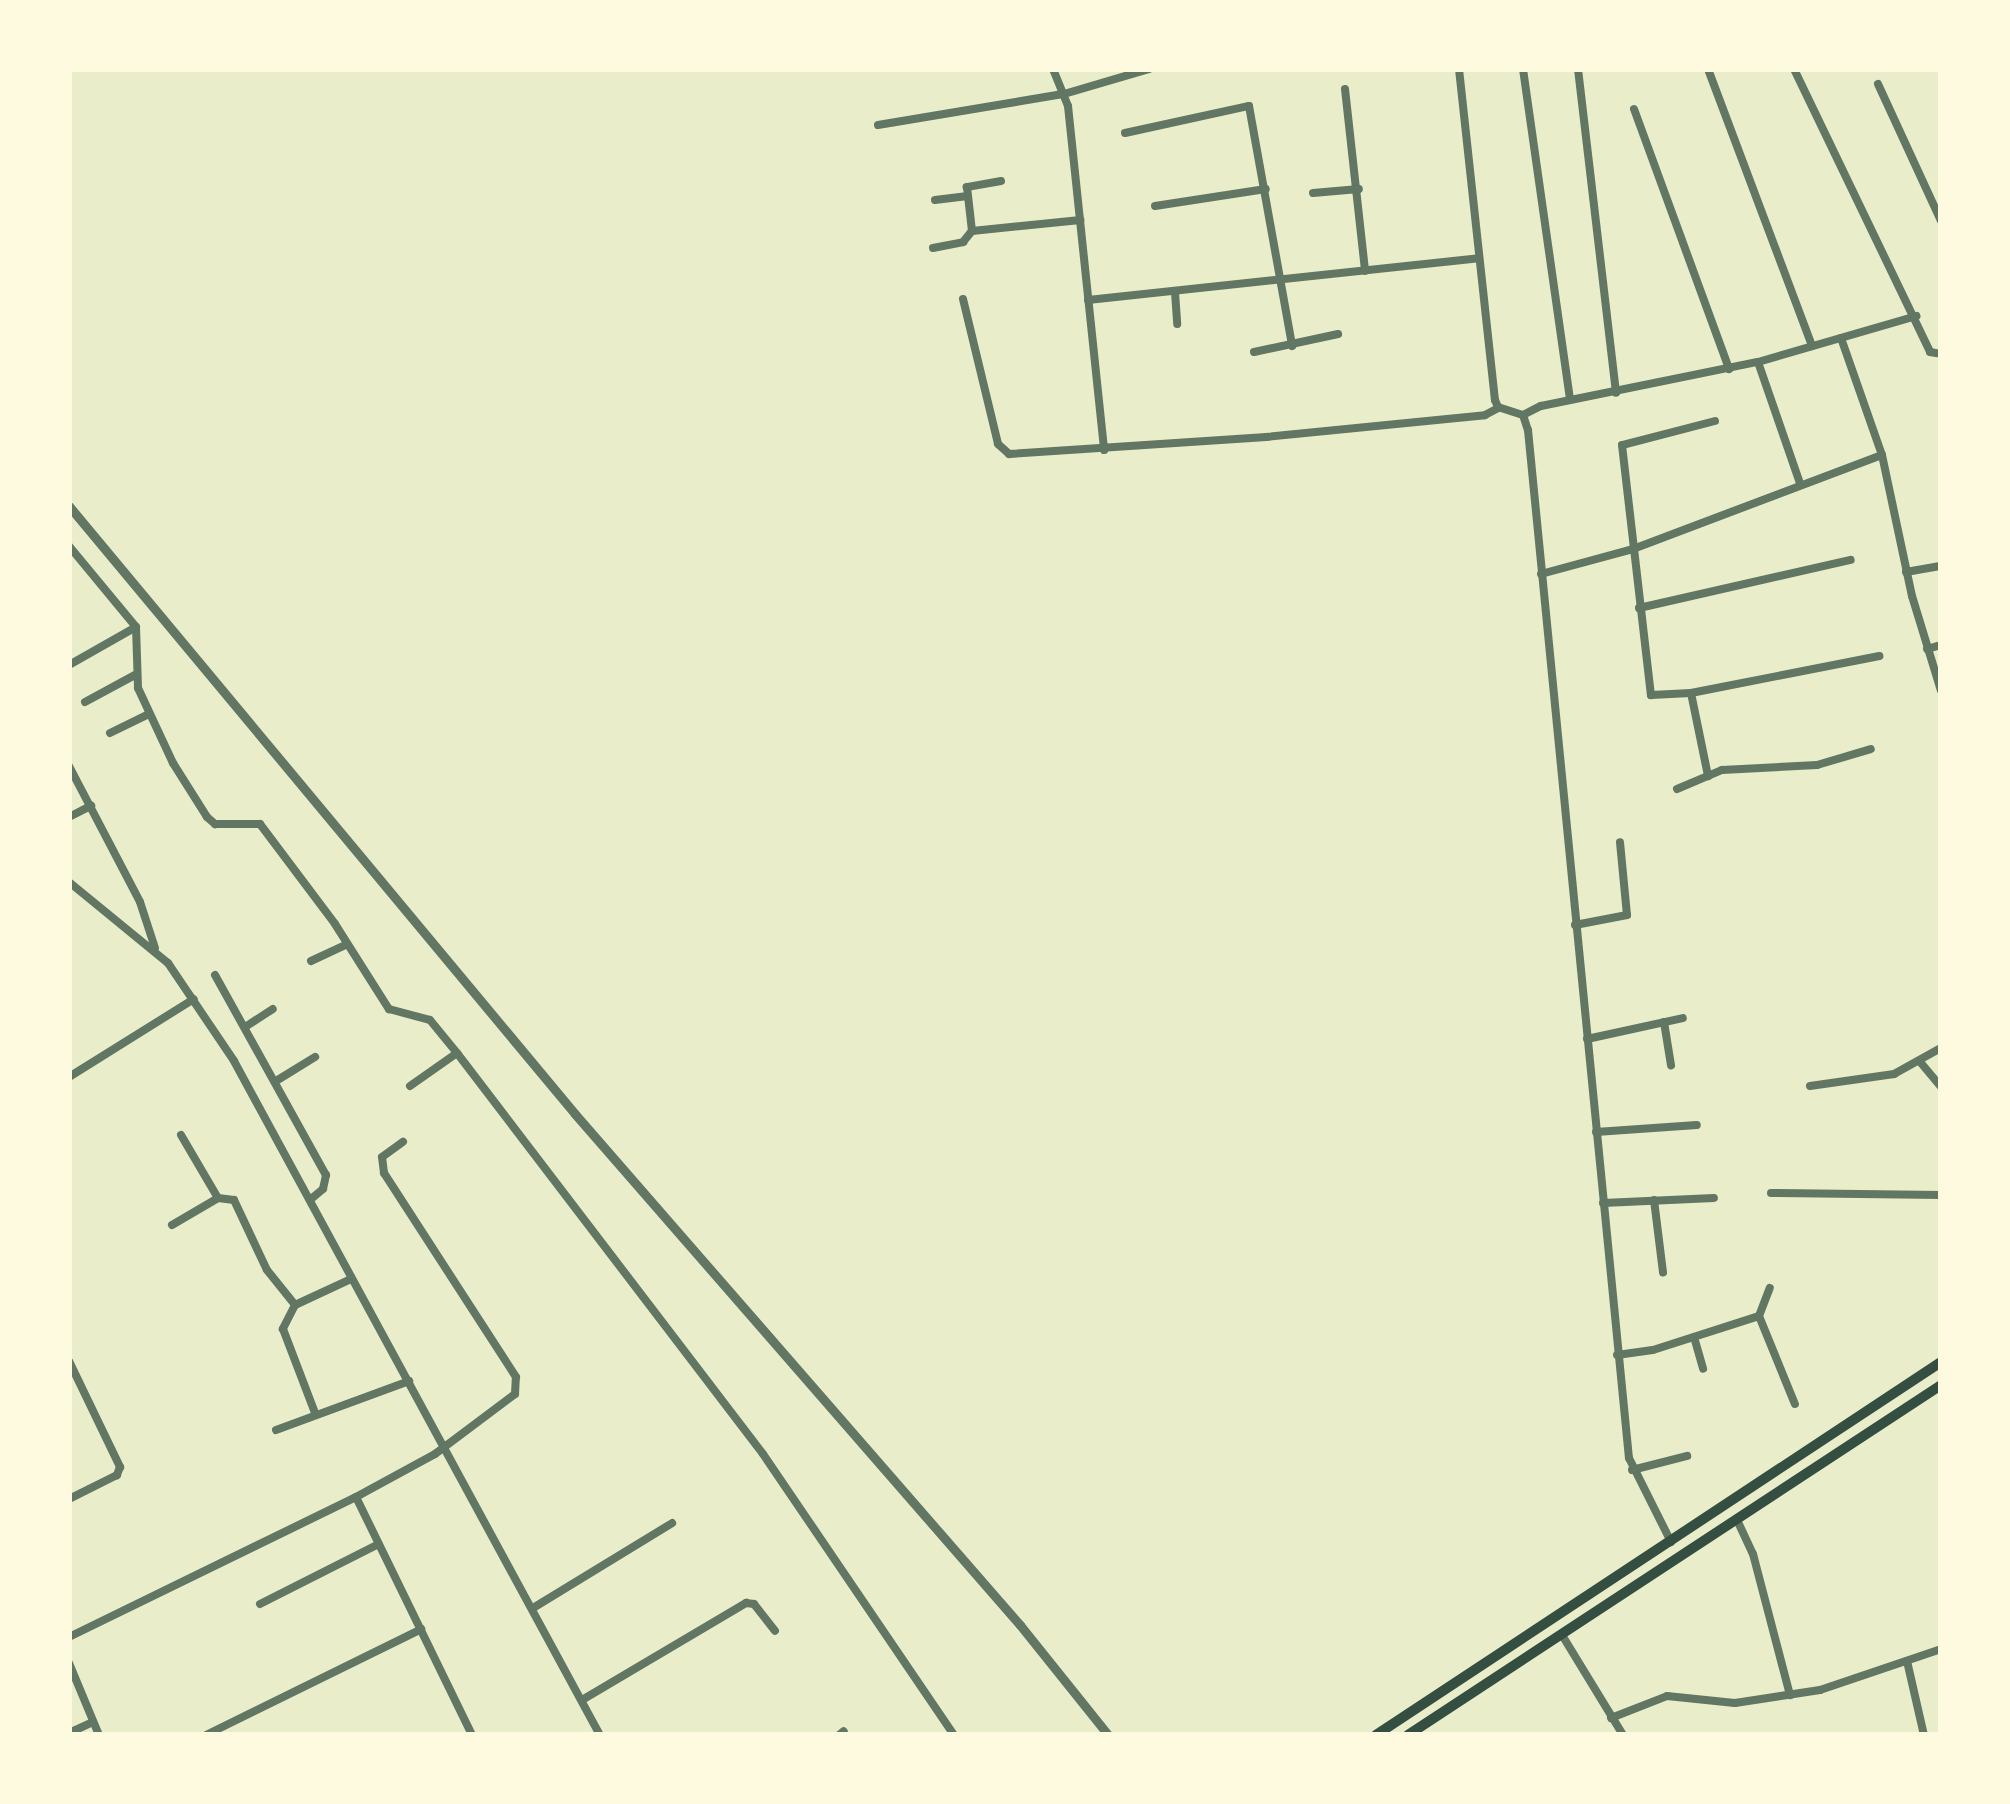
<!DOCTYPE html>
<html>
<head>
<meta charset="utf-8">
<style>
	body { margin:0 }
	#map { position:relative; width:2010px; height:1804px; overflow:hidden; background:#e9edc9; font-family:"Roboto Serif",serif }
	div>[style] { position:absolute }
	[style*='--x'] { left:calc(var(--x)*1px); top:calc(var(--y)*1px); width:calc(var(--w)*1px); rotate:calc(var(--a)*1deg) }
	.minor>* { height:8px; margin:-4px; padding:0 4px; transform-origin:4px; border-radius:4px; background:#617663 }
	.tertiary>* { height:9px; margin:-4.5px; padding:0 4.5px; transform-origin:4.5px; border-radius:4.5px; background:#617663 }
	.secondary>* { height:10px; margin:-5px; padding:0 5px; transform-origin:5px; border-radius:5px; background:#344e41 }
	span { translate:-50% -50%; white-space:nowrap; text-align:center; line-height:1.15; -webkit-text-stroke:10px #fefae0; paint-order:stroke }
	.frame { position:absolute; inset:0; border:72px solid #fefae0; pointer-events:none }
</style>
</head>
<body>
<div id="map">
	<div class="minor">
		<div style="--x:1053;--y:69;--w:40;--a:68"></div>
		<div style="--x:1068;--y:106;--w:346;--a:84"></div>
		<div style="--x:1459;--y:69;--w:333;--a:83.8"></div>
		<div style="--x:1495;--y:400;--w:8;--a:67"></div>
		<div style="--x:1498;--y:407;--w:26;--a:18"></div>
		<div style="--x:1523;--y:415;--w:16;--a:72"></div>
		<div style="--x:1528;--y:430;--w:1033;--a:84.39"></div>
		<div style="--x:1629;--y:1458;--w:94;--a:63.4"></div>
		<div style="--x:1523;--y:69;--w:334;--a:81.9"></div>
		<div style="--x:1578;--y:69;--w:326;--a:83.3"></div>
		<div style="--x:1708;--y:69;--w:296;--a:69.4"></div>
		<div style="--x:1794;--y:69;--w:314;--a:64.3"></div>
		<div style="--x:1930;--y:352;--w:11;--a:10"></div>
		<div style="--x:1878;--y:84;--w:151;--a:65.3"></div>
		<div style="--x:1345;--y:89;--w:183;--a:83.7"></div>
		<div style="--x:1634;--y:109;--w:277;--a:69.9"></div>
		<div style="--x:878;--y:125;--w:189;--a:-9.5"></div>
		<div style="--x:1064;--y:94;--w:89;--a:-16.4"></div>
		<div style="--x:1125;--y:133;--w:127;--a:-12.3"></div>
		<div style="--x:1249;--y:106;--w:244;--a:79.8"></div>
		<div style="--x:1001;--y:181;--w:35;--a:170"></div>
		<div style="--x:967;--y:187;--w:44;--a:83.5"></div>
		<div style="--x:972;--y:231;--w:109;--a:-5.8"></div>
		<div style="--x:1313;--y:193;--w:46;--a:-5"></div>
		<div style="--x:935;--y:200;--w:31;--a:-7"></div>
		<div style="--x:1155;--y:206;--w:112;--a:-8.7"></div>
		<div style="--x:933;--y:248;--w:31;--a:-11"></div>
		<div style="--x:963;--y:242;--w:14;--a:-51"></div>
		<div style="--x:1175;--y:292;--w:32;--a:86"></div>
		<div style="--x:963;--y:299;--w:149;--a:76.4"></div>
		<div style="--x:998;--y:444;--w:15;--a:42"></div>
		<div style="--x:1009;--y:454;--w:258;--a:-3.8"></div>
		<div style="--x:1266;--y:437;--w:220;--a:-5.7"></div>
		<div style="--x:1485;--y:415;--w:15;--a:-28"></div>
		<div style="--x:1088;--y:300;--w:393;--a:-6.1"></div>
		<div style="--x:1841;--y:338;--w:124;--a:70.7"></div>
		<div style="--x:1882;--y:455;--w:144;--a:78"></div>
		<div style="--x:1912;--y:596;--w:99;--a:73"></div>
		<div style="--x:1254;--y:352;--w:86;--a:-12.1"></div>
		<div style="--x:1758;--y:362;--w:128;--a:70.9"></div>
		<div style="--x:1523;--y:415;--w:20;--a:-27"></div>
		<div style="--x:1541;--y:406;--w:221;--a:-11.5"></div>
		<div style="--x:1758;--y:362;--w:165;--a:-16.2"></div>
		<div style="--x:1715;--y:421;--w:96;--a:165.5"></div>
		<div style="--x:1622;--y:445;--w:252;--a:83.4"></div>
		<div style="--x:1651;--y:695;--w:40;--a:-2.9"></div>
		<div style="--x:1691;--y:693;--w:192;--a:-11.1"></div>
		<div style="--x:69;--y:546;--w:105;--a:50.4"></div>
		<div style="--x:136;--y:627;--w:61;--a:88.1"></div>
		<div style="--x:138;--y:688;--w:83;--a:65"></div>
		<div style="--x:173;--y:763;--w:64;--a:57.8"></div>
		<div style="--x:207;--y:817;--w:11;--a:41"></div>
		<div style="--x:215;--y:824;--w:45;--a:0"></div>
		<div style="--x:260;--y:824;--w:125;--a:53.1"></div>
		<div style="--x:335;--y:924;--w:101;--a:57.6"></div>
		<div style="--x:389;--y:1009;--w:42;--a:15"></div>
		<div style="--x:430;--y:1020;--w:43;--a:50.7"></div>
		<div style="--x:457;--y:1053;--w:504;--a:52.65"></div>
		<div style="--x:763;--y:1454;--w:340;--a:55.8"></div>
		<div style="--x:1906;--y:572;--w:36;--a:-10"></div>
		<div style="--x:1541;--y:574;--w:95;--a:-15.2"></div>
		<div style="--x:1633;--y:549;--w:266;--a:-20.7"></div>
		<div style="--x:1639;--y:608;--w:217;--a:-12.8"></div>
		<div style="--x:1927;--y:649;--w:15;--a:-16"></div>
		<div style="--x:69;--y:665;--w:77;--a:-29.6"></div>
		<div style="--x:1691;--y:693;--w:85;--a:78.4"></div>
		<div style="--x:85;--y:702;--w:57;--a:-28.4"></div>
		<div style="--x:110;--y:733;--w:43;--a:-26"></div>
		<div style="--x:69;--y:766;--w:153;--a:62.4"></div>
		<div style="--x:140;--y:902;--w:48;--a:71.9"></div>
		<div style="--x:1677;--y:789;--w:49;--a:-22.9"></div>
		<div style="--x:1722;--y:770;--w:95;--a:-3"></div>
		<div style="--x:1817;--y:765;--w:56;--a:-16.5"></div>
		<div style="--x:69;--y:817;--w:25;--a:-27"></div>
		<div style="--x:69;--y:882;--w:128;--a:39.3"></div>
		<div style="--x:168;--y:963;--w:118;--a:56"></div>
		<div style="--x:234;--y:1061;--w:767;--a:61.5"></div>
		<div style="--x:1575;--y:925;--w:53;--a:-10.9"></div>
		<div style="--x:1627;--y:915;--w:73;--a:-95.5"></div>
		<div style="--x:311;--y:961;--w:40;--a:-25"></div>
		<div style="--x:215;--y:975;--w:229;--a:61"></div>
		<div style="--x:326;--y:1175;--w:14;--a:102"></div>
		<div style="--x:323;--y:1189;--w:17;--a:140"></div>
		<div style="--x:1664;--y:1022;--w:44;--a:80.8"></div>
		<div style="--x:245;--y:1027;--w:33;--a:-33"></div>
		<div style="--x:1587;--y:1039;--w:98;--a:-12.3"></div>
		<div style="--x:1921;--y:1063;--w:31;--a:50"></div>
		<div style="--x:69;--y:1077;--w:147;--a:-32"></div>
		<div style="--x:276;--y:1081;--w:46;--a:-31.6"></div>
		<div style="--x:410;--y:1086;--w:57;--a:-35.1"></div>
		<div style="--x:1810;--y:1086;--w:85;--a:-8.1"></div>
		<div style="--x:1894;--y:1074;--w:54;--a:-29"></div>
		<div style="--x:1596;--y:1132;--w:101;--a:-4"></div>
		<div style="--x:181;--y:1135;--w:73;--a:59.6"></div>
		<div style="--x:218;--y:1198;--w:16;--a:7"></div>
		<div style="--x:234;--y:1200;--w:77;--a:64.8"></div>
		<div style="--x:267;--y:1270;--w:45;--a:51.3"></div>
		<div style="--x:295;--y:1305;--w:62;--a:-24.9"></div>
		<div style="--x:1771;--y:1193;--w:170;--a:0.7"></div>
		<div style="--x:1654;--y:1200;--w:73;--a:82.9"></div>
		<div style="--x:1603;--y:1203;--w:111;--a:-2.6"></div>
		<div style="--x:172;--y:1225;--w:53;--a:-30.4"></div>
		<div style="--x:295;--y:1305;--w:27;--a:117"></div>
		<div style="--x:283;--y:1329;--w:90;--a:69.1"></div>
		<div style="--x:1759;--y:1316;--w:30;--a:-69"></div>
		<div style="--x:1694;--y:1337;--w:33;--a:74"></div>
		<div style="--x:1617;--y:1355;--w:36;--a:-8"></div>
		<div style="--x:1653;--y:1350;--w:111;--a:-17.8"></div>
		<div style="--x:1759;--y:1316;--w:95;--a:67.8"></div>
		<div style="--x:69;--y:1361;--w:118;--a:64.3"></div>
		<div style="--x:120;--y:1467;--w:9;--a:111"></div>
		<div style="--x:117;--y:1475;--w:54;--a:153.4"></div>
		<div style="--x:276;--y:1430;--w:142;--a:-20.2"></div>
		<div style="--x:1632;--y:1470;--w:57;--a:-14.3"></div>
		<div style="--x:356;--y:1497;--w:265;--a:64"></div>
		<div style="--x:1738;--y:1522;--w:35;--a:65"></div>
		<div style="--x:1753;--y:1554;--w:146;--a:75.3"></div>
		<div style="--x:260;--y:1604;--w:133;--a:-26.8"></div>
		<div style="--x:533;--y:1608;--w:163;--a:-31.4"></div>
		<div style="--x:1562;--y:1635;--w:117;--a:58.6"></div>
		<div style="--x:69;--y:1637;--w:319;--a:-26"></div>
		<div style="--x:356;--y:1497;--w:90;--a:-28.6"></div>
		<div style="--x:435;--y:1454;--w:100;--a:-36.9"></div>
		<div style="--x:515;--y:1394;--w:17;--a:-87"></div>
		<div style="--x:516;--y:1377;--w:243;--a:-122.9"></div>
		<div style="--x:384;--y:1173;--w:16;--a:-97"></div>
		<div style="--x:382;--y:1157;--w:26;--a:-36"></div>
		<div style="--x:1907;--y:1661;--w:76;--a:77.1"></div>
		<div style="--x:69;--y:1663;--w:78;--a:67.4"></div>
		<div style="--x:582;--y:1700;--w:191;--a:-30.6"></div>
		<div style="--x:746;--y:1603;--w:8;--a:7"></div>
		<div style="--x:754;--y:1604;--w:34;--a:52"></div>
		<div style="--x:1611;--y:1718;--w:60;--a:-21.4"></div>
		<div style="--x:1667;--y:1696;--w:68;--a:5.9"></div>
		<div style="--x:1735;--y:1703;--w:86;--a:-8.7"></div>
		<div style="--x:1820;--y:1690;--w:128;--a:-18.7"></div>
		<div style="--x:69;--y:1733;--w:26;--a:-25"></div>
		<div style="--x:206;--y:1735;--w:240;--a:-26.2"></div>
		<div style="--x:839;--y:1735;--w:6;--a:-39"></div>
	</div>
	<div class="tertiary">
		<div style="--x:69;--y:506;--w:791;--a:50.23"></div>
		<div style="--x:575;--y:1114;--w:678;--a:48.95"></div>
		<div style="--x:1020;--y:1625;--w:141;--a:51.3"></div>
	</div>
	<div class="secondary">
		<div style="--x:1376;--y:1735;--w:677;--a:-33.43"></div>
		<div style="--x:1408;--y:1735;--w:638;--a:-33.29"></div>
	</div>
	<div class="frame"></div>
</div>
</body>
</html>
